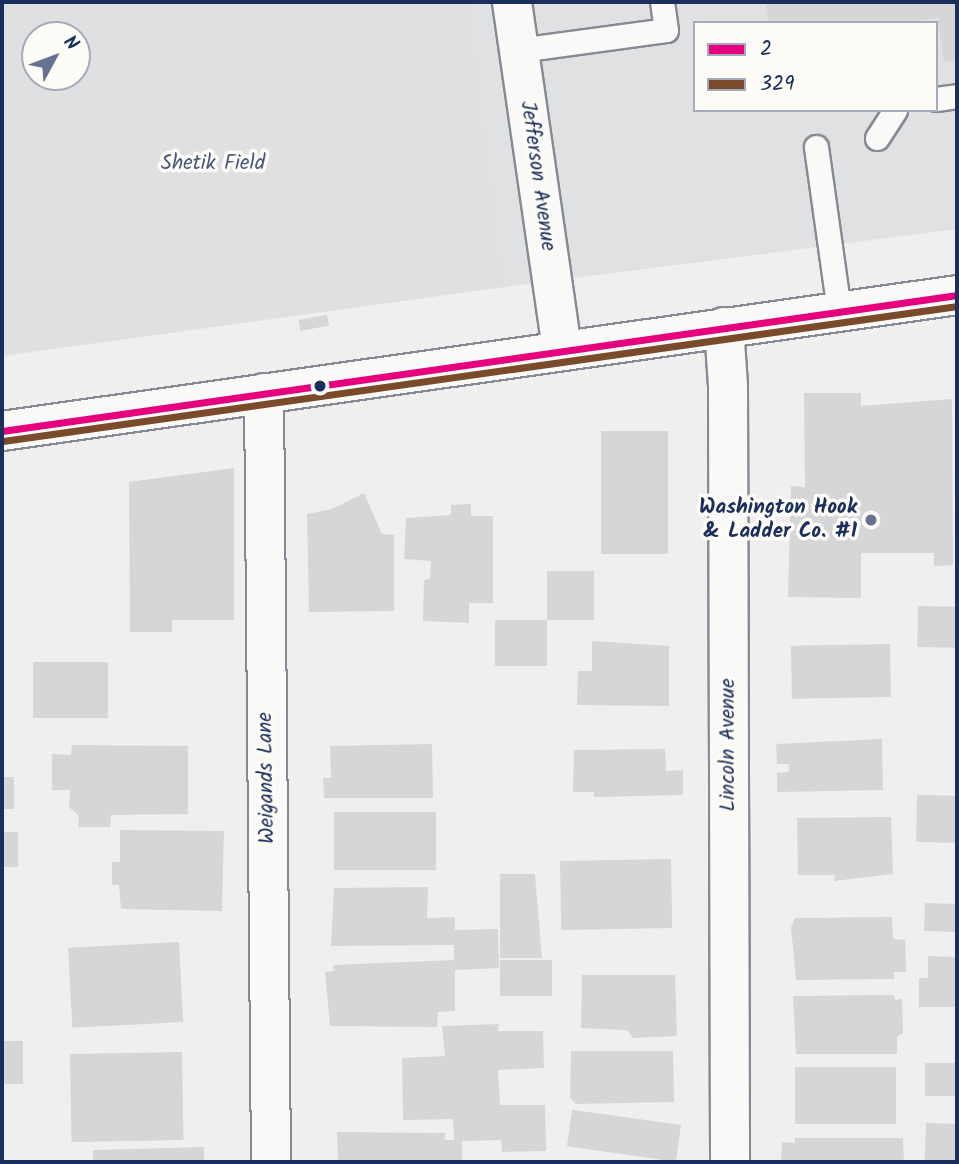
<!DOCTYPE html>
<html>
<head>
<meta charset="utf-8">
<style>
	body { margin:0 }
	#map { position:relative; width:959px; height:1164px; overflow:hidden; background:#efefef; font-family:Kalam,sans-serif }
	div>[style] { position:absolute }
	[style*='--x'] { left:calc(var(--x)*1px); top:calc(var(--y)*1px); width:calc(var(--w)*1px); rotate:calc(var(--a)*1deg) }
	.built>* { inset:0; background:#dfe1e2 }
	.green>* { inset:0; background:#dee0e2 }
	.building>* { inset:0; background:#d5d6d8; transform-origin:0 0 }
	.roads { filter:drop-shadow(2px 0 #868a93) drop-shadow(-2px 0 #868a93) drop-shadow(0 2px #868a93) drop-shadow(0 -2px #868a93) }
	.lane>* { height:23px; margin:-11.5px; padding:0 11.5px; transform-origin:11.5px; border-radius:11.5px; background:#f9f9f8 }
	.street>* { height:38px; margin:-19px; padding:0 19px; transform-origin:19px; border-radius:19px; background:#f9f9f8 }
	.secondary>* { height:38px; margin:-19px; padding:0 19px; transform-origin:19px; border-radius:19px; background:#f9f9f8 }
	.bus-1>* { height:7px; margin:-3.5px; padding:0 3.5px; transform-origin:3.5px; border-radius:3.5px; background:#e5007d }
	.bus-2>* { height:7px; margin:-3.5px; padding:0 3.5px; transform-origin:3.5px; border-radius:3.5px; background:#7a4b2a }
	.dots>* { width:19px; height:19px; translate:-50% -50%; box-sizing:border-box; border:4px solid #fdfcf7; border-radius:50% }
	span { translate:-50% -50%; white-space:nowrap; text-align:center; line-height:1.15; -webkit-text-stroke:7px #fdfcf7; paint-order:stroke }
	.park-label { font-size:21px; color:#48587c }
	.street-label { font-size:21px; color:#1b2f5e }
	.poi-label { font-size:21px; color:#1b2f5e; font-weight:700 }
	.right { translate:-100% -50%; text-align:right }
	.frame { position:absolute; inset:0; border:4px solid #1b2f5e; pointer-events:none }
	.legend { position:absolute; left:693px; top:21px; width:245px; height:91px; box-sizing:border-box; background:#fdfcf7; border:2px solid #a3aaba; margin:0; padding:9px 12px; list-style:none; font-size:21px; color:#1b2f5e }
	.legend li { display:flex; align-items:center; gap:14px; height:35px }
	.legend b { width:35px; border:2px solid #a3aaba }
	.north { position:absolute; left:21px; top:21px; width:70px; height:70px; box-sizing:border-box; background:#fdfcf7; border:2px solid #a3aaba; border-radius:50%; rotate:49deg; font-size:19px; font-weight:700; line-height:28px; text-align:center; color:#1b2f5e }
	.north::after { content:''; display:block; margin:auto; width:24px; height:32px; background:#657291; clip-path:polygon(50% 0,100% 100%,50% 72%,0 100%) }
</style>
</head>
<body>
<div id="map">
	<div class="built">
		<div style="clip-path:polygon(evenodd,470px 2px,957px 2px,957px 229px,505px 287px,470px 2px,695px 23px,936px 23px,936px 110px,695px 110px,695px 23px)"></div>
	</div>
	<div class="green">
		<div style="clip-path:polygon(evenodd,2px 2px,470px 2px,505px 287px,2px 356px,2px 2px,35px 35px,77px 35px,77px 77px,35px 77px,35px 35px)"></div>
	</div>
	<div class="building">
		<div style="clip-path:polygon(766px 2px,957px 2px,957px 60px,944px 62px,938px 18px,898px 23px,769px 23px)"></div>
		<div style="left:327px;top:315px;width:11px;height:29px;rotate:80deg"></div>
		<div style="clip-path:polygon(804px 393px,861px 393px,861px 406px,952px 399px,953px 565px,934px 566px,934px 553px,861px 553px,861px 598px,788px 597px,791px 486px,805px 487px)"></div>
		<div style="left:601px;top:431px;width:67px;height:123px"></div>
		<div style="clip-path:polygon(234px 468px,234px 620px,172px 620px,172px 632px,130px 632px,129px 482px)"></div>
		<div style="clip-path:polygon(364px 493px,382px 534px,394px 535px,394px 611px,309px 612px,307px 514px,332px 509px)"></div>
		<div style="clip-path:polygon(471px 504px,471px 516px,493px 516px,493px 603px,469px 603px,469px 623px,423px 621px,424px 580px,430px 579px,431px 561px,404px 559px,406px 518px,451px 515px,451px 505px)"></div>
		<div style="left:547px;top:571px;width:47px;height:49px"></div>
		<div style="left:918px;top:606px;width:39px;height:41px;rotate:1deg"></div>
		<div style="left:495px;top:620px;width:52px;height:46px"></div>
		<div style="clip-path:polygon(592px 641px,669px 646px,669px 706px,577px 705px,578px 671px,592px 671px)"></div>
		<div style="left:890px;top:644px;width:53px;height:99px;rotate:89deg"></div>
		<div style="left:108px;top:662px;width:56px;height:75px;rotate:90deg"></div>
		<div style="clip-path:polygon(882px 739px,883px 790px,777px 792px,777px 773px,789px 772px,789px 764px,777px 764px,776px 744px)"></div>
		<div style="clip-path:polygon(432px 744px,433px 798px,324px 798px,323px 778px,331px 778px,330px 746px)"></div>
		<div style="clip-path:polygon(72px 745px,188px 746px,188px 814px,111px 815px,110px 827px,78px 827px,79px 816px,69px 807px,70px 790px,52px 790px,52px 754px,71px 755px)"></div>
		<div style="clip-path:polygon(665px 749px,666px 771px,683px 770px,683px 795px,594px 797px,594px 792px,573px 792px,574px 750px)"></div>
		<div style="left:14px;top:777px;width:32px;height:12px;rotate:90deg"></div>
		<div style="left:917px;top:795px;width:40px;height:47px;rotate:1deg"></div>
		<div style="left:436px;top:812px;width:58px;height:102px;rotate:90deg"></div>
		<div style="clip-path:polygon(891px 817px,893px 874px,834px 881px,835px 875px,798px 875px,797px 818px)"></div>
		<div style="clip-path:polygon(120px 830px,224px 831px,222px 911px,121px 909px,119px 885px,112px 885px,112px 862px,120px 862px)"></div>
		<div style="left:2px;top:832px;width:16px;height:35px"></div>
		<div style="left:671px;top:859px;width:69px;height:111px;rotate:89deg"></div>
		<div style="clip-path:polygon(500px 874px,535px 874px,542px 958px,500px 958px)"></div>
		<div style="clip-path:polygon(428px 887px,427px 918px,455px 917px,455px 930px,498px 929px,499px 968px,455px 970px,455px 1011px,438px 1012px,437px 1027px,330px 1026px,325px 972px,334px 971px,333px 965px,454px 960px,454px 945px,331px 946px,334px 888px)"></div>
		<div style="left:925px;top:903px;width:32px;height:28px;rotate:2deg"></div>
		<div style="clip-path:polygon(892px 917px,893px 939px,905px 940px,906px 972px,894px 972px,894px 979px,796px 980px,791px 927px,795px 918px)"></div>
		<div style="left:179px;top:942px;width:80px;height:111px;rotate:87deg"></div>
		<div style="clip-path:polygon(928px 956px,957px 957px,957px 1007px,919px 1007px,919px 978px,928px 978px)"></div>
		<div style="left:552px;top:960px;width:36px;height:52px;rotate:90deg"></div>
		<div style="clip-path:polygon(582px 975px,675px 975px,677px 1036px,633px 1038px,627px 1030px,581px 1028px)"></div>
		<div style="clip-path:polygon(894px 995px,895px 1000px,902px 999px,903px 1033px,897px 1037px,897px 1054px,796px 1054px,793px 996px)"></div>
		<div style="clip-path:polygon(499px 1024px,498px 1031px,543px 1031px,544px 1068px,498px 1070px,500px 1105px,545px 1105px,546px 1151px,502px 1152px,501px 1140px,462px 1141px,462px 1160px,473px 1162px,338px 1162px,337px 1132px,445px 1133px,445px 1140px,454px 1140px,453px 1119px,403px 1120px,402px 1058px,445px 1056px,442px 1026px)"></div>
		<div style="left:23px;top:1041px;width:43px;height:21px;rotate:90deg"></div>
		<div style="clip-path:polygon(571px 1051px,673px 1051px,674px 1102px,576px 1104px,570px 1098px)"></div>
		<div style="left:182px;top:1052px;width:88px;height:112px;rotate:89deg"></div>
		<div style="left:957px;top:1063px;width:33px;height:32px;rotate:90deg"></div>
		<div style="left:896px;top:1067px;width:57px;height:101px;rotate:90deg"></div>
		<div style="left:926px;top:1123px;width:31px;height:39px;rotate:2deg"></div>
		<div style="left:681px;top:1125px;width:37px;height:110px;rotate:98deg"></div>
		<div style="clip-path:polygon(795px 1138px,903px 1138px,904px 1162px,781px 1162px,782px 1142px,795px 1143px)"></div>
		<div style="clip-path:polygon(204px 1147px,204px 1162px,93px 1162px,93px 1150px)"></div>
	</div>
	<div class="roads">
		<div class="lane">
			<div style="--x:519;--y:50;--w:148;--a:-7.7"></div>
			<div style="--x:666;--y:30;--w:28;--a:-98"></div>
			<div style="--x:936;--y:99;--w:21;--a:-8"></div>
			<div style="--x:877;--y:138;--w:33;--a:-57"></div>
			<div style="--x:816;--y:147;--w:166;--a:82"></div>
		</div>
		<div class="street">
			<div style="--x:512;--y:2;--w:352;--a:81.8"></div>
			<div style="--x:724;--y:327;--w:59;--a:86.1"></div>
			<div style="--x:728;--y:386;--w:776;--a:89.85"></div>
			<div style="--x:264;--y:393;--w:769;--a:89.48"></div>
		</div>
		<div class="secondary">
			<div style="--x:2;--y:431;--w:965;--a:-8.1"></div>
		</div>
	</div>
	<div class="bus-1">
		<div style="--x:2;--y:431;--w:965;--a:-8.1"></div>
	</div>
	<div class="bus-2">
		<div style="--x:3;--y:441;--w:964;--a:-8.05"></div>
	</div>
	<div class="dots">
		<div style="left:320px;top:386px;background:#1b2f5e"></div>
		<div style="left:871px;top:520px;background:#657291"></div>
	</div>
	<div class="park-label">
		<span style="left:213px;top:164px">Shetik Field</span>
	</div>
	<div class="street-label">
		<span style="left:537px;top:176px;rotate:82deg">Jefferson Avenue</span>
		<span style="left:729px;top:745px;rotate:-90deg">Lincoln Avenue</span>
		<span style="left:267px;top:778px;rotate:-91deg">Weigands Lane</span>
	</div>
	<div class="poi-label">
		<span class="right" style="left:857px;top:520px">Washington Hook<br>&amp; Ladder Co. #1</span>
	</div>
	<div class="frame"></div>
	<ul class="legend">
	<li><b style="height:9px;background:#e5007d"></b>2</li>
	<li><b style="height:9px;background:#7a4b2a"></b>329</li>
	</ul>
	<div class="north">N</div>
</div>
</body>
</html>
